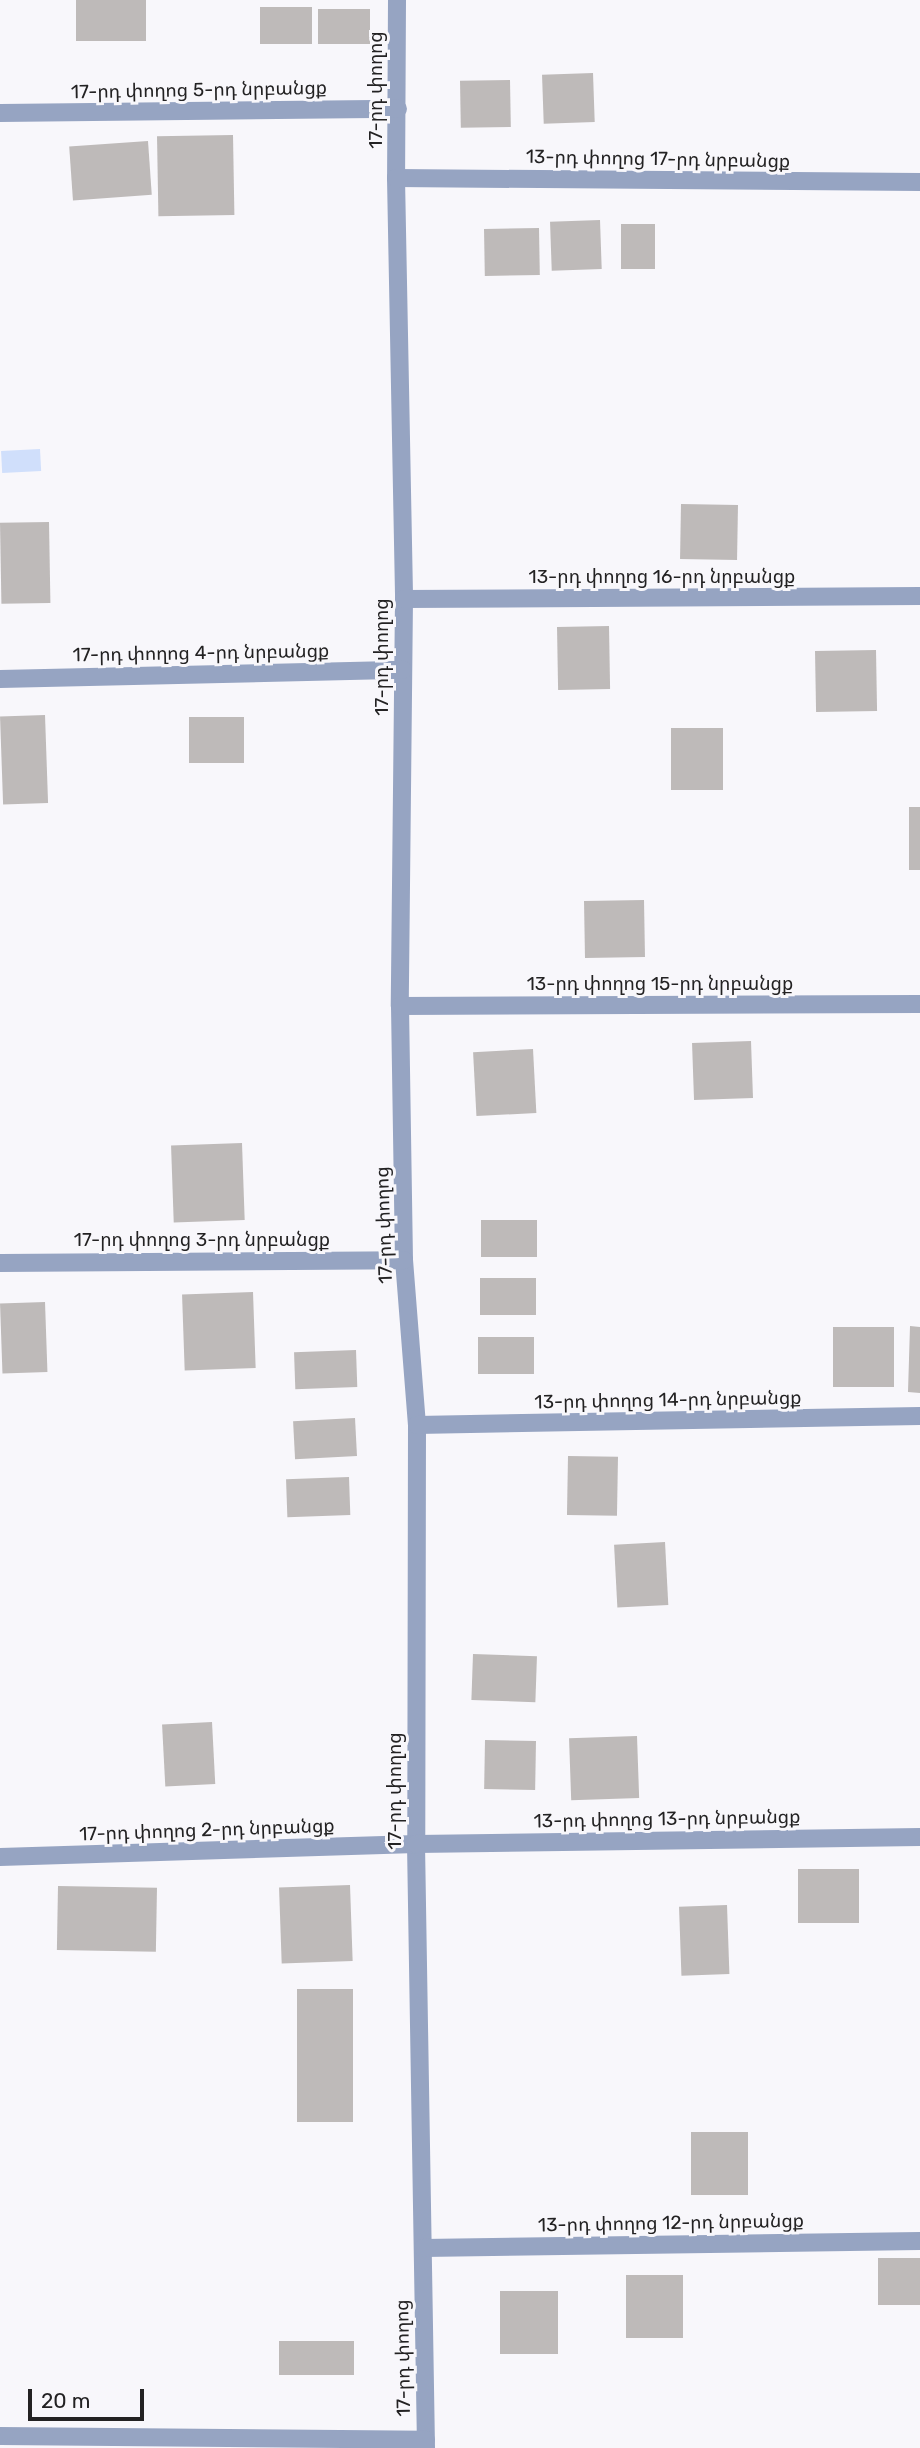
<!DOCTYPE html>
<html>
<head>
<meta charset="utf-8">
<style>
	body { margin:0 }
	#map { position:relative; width:920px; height:2448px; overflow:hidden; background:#f8f7fb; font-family:Rubik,"Noto Sans Armenian",sans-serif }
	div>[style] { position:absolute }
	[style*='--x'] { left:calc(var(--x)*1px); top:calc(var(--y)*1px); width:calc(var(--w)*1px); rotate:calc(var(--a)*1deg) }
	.water>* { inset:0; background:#d0dffb; transform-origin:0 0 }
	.building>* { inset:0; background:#bebab9; transform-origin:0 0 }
	.minor>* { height:18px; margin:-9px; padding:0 9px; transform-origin:9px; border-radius:9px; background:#96a4c2 }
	span { translate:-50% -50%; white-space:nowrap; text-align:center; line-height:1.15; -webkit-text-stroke:6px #f8f7fb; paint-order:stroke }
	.street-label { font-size:19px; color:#232223 }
	.scale { position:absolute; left:28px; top:2389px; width:116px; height:32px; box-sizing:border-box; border:4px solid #232223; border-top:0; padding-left:9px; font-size:21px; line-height:24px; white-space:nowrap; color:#232223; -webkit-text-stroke:5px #f8f7fb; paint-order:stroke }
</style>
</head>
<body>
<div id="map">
	<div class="water">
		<div style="left:40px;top:449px;width:22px;height:39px;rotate:87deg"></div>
	</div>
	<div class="building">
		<div style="left:76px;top:0;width:70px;height:41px"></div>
		<div style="left:312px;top:7px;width:37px;height:52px;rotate:90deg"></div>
		<div style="left:318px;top:9px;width:52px;height:35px"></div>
		<div style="left:593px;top:73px;width:49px;height:51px;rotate:88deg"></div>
		<div style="left:510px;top:80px;width:47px;height:50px;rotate:89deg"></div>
		<div style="left:233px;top:135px;width:80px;height:76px;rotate:89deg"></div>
		<div style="left:148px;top:141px;width:54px;height:79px;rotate:86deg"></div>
		<div style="left:600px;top:220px;width:49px;height:50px;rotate:88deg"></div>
		<div style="left:621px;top:224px;width:34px;height:45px"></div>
		<div style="left:539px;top:228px;width:47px;height:55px;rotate:89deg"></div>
		<div style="left:681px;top:504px;width:57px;height:55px;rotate:1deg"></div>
		<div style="left:49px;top:522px;width:81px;height:49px;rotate:89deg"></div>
		<div style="left:609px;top:626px;width:63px;height:52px;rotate:89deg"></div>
		<div style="left:876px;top:650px;width:61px;height:61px;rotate:89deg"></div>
		<div style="left:45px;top:715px;width:88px;height:45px;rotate:88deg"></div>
		<div style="left:244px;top:717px;width:46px;height:55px;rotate:90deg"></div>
		<div style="left:671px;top:728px;width:52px;height:62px"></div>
		<div style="left:909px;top:807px;width:11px;height:63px"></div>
		<div style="left:644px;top:900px;width:57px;height:60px;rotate:89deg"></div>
		<div style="left:751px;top:1041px;width:57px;height:59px;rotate:88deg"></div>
		<div style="left:533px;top:1049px;width:64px;height:60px;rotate:87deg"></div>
		<div style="left:242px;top:1143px;width:77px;height:71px;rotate:88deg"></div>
		<div style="left:537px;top:1220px;width:37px;height:56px;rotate:90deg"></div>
		<div style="left:480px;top:1278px;width:56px;height:37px"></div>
		<div style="left:253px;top:1292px;width:76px;height:71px;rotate:88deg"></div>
		<div style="left:45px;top:1302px;width:70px;height:45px;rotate:88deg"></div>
		<div style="clip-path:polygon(910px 1326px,920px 1327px,920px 1393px,908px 1392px)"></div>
		<div style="left:833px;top:1327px;width:61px;height:60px"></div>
		<div style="left:478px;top:1337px;width:56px;height:37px"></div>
		<div style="left:356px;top:1350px;width:37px;height:62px;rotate:88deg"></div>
		<div style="left:355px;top:1418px;width:38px;height:62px;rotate:87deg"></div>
		<div style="left:568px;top:1456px;width:50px;height:59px;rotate:1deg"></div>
		<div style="left:349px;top:1477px;width:38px;height:63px;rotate:88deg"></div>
		<div style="left:665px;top:1542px;width:63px;height:51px;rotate:87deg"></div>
		<div style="left:473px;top:1654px;width:64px;height:46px;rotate:2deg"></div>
		<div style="left:212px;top:1722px;width:62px;height:50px;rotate:87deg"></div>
		<div style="left:637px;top:1736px;width:62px;height:68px;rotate:88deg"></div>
		<div style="left:485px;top:1740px;width:51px;height:49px;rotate:1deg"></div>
		<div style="left:798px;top:1869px;width:61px;height:54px"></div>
		<div style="left:350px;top:1885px;width:76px;height:71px;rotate:88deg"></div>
		<div style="left:58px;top:1886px;width:99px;height:64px;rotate:1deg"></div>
		<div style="left:727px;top:1905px;width:69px;height:48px;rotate:88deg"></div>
		<div style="left:297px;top:1989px;width:56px;height:133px"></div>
		<div style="left:691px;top:2132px;width:57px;height:63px"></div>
		<div style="left:920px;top:2258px;width:47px;height:42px;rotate:90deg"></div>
		<div style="left:626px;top:2275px;width:57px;height:63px"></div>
		<div style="left:500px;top:2291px;width:58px;height:63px"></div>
		<div style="left:354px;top:2341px;width:34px;height:75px;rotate:90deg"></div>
	</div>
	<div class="minor">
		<div style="--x:397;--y:0;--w:178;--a:90.3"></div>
		<div style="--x:396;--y:178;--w:421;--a:88.9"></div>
		<div style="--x:404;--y:599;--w:407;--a:90.6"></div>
		<div style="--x:400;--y:1006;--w:254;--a:89.1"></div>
		<div style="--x:404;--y:1260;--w:166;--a:85.5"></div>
		<div style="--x:417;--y:1425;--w:419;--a:90.1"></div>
		<div style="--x:416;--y:1844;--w:604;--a:89.05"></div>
		<div style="--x:0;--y:113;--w:398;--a:-0.6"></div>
		<div style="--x:396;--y:178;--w:524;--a:0.44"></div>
		<div style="--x:404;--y:599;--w:516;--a:-0.33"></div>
		<div style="--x:0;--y:679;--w:403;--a:-1.3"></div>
		<div style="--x:400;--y:1006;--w:520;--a:-0.22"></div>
		<div style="--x:0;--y:1263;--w:404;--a:-0.4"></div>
		<div style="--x:417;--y:1425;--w:503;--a:-1.03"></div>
		<div style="--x:0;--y:1857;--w:416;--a:-1.8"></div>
		<div style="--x:416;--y:1844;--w:504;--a:-0.8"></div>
		<div style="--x:423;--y:2248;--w:497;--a:-0.8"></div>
		<div style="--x:0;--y:2436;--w:426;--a:0.5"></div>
	</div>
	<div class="street-label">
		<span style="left:199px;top:90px;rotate:-1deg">17-րդ փողոց 5-րդ նրբանցք</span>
		<span style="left:376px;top:90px;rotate:-90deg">17-րդ փողոց</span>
		<span style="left:658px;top:159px;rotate:1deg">13-րդ փողոց 17-րդ նրբանցք</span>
		<span style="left:662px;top:577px">13-րդ փողոց 16-րդ նրբանցք</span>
		<span style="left:201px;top:653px;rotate:-1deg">17-րդ փողոց 4-րդ նրբանցք</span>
		<span style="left:382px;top:657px;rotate:-90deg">17-րդ փողոց</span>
		<span style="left:660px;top:984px">13-րդ փողոց 15-րդ նրբանցք</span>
		<span style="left:384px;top:1225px;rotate:-92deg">17-րդ փողոց</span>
		<span style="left:202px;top:1240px">17-րդ փողոց 3-րդ նրբանցք</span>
		<span style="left:668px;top:1400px;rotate:-1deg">13-րդ փողոց 14-րդ նրբանցք</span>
		<span style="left:395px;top:1791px;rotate:-90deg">17-րդ փողոց</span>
		<span style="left:667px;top:1819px;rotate:-1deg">13-րդ փողոց 13-րդ նրբանցք</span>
		<span style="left:207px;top:1830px;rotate:-2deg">17-րդ փողոց 2-րդ նրբանցք</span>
		<span style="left:671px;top:2223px;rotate:-1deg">13-րդ փողոց 12-րդ նրբանցք</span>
		<span style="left:403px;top:2358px;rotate:-91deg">17-րդ փողոց</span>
	</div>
	<div class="scale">20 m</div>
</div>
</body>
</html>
